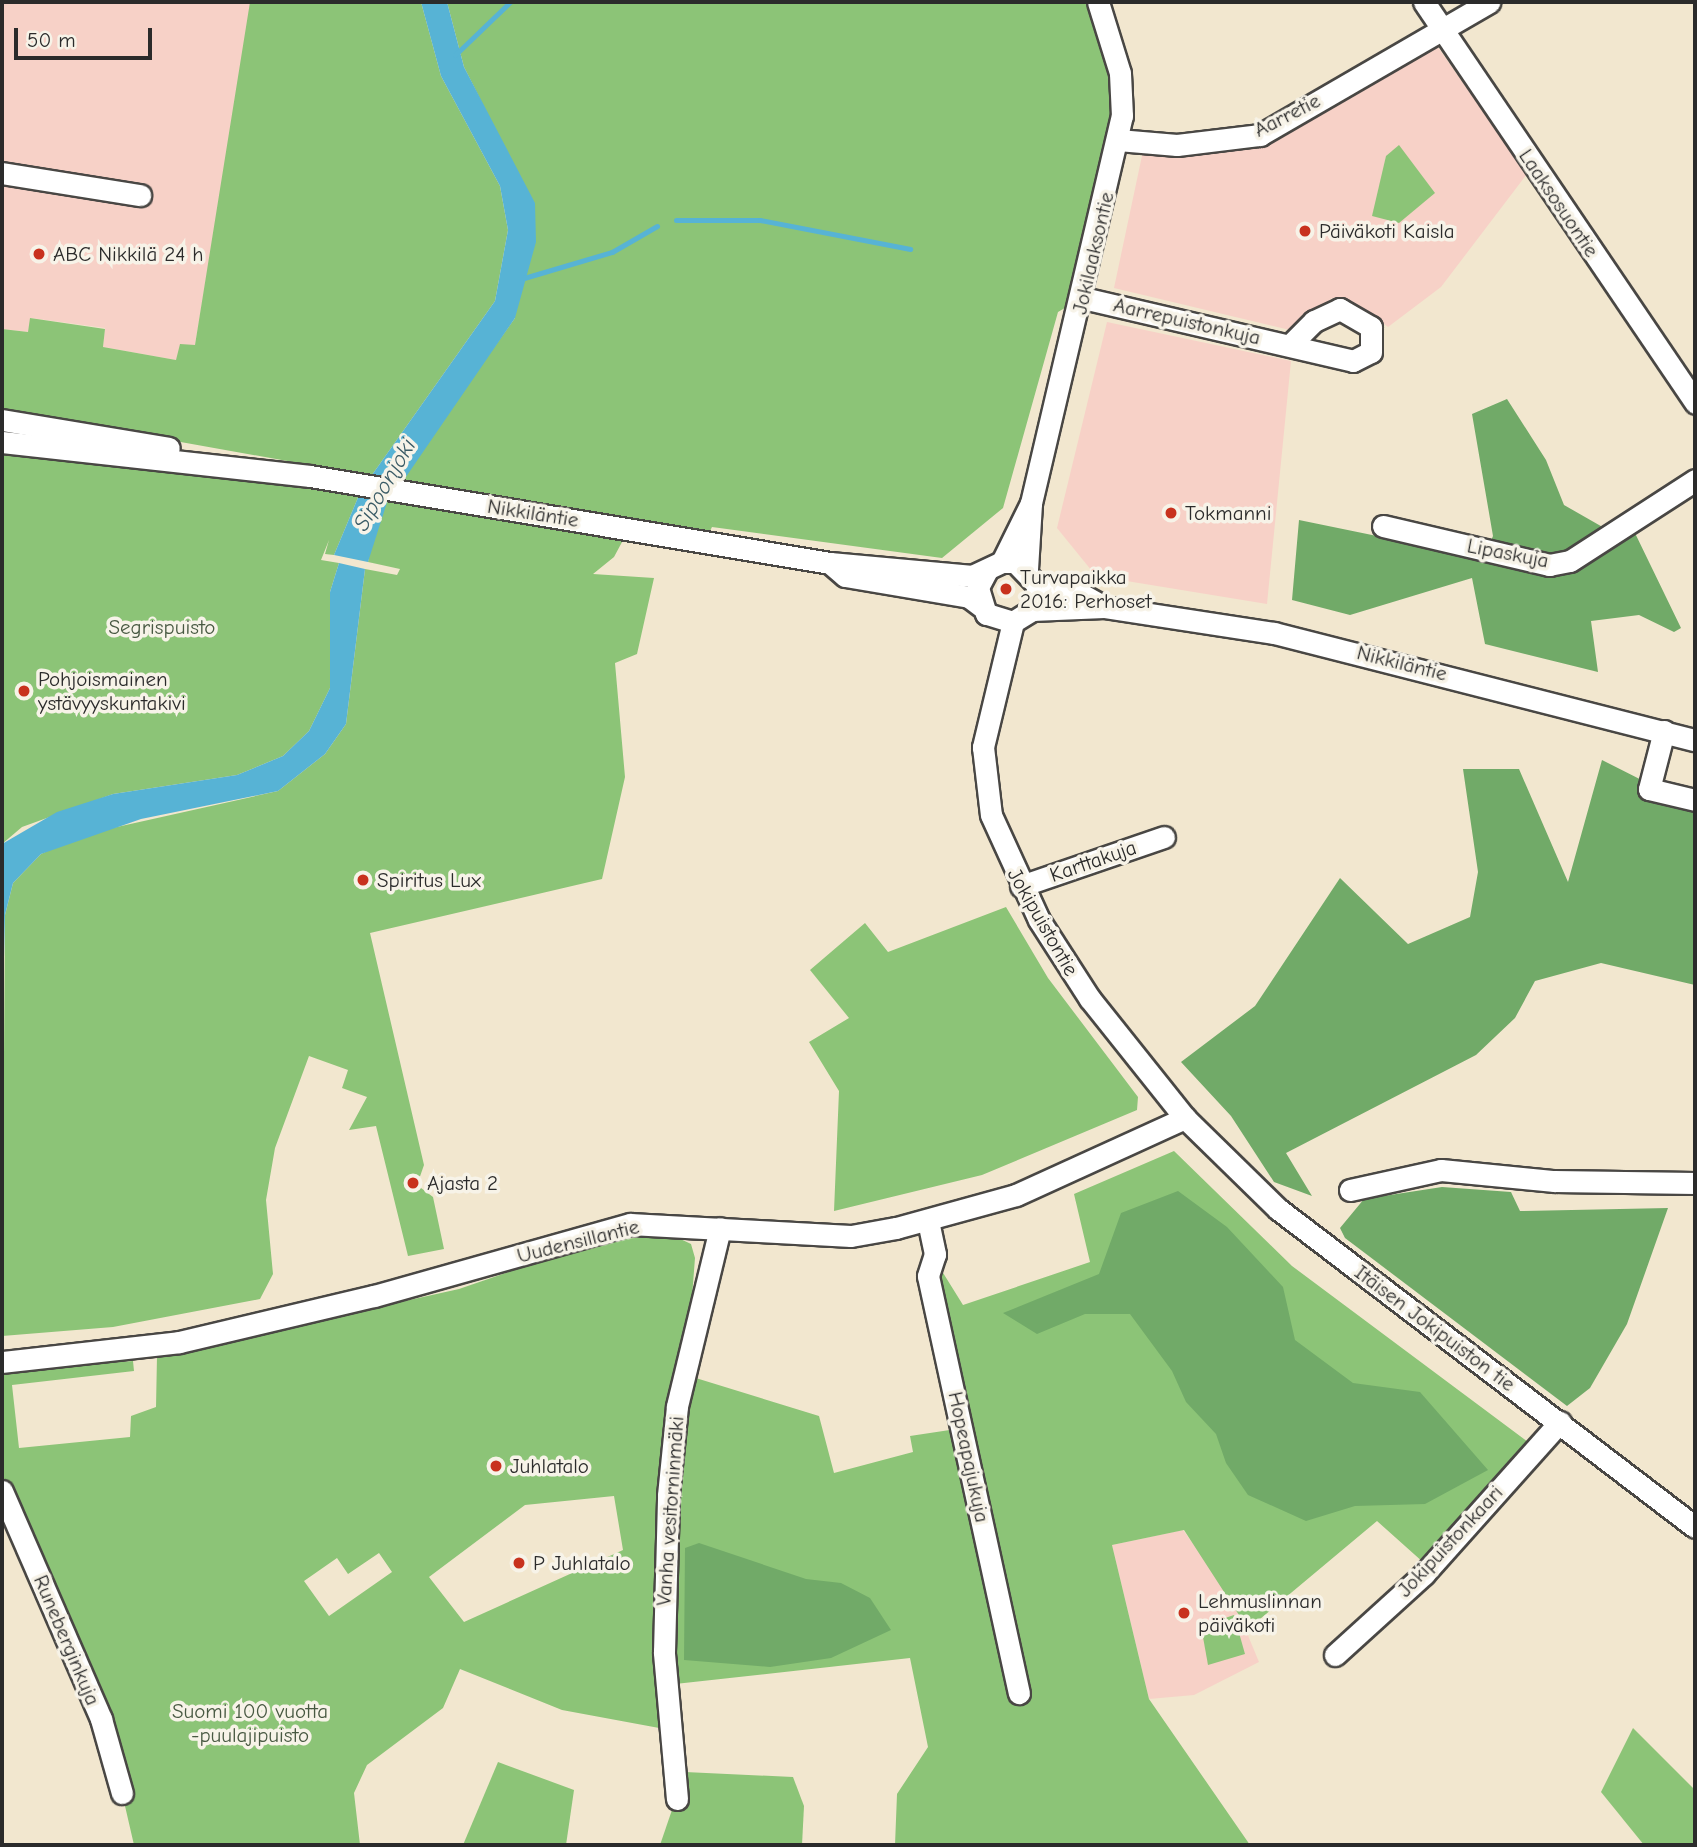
<!DOCTYPE html>
<html>
<head>
<meta charset="utf-8">
<style>
	body { margin:0 }
	#map { position:relative; width:1697px; height:1847px; overflow:hidden; background:#f2e7cf; font-family:"Comic Neue",sans-serif }
	div>[style] { position:absolute }
	[style*='--x'] { left:calc(var(--x)*1px); top:calc(var(--y)*1px); width:calc(var(--w)*1px); rotate:calc(var(--a)*1deg) }
	.built>* { inset:0; background:#f7d1c7 }
	.green>* { inset:0; background:#8cc477 }
	.forest>* { inset:0; background:#71aa68 }
	.water>* { inset:0; background:#57b3d5 }
	.stream>* { height:5px; margin:-2.5px; padding:0 2.5px; transform-origin:2.5px; border-radius:2.5px; background:#57b3d5 }
	.roads { filter:drop-shadow(2px 0 #494744) drop-shadow(-2px 0 #494744) drop-shadow(0 2px #494744) drop-shadow(0 -2px #494744) }
	.minor>* { height:21px; margin:-10.5px; padding:0 10.5px; transform-origin:10.5px; border-radius:10.5px; background:#fff }
	.dots>* { width:19px; height:19px; translate:-50% -50%; box-sizing:border-box; border:4px solid #f7f3e8; border-radius:50% }
	span { translate:-50% -50%; white-space:nowrap; text-align:center; line-height:1.15; -webkit-text-stroke:7px #f7f3e8; paint-order:stroke }
	.street-label { font-size:21px; color:#2b2b2b }
	.poi-label { font-size:21px; color:#2b2b2b }
	.left { translate:0 -50%; text-align:left }
	.park-label { font-size:21px; color:#485942 }
	.water-label { font-size:23px; color:#3a5b66; font-style:italic }
	.frame { position:absolute; inset:0; border:4px solid #2b2b2b; pointer-events:none }
	.scale { position:absolute; left:14px; top:28px; width:138px; height:32px; box-sizing:border-box; border:4px solid #2b2b2b; border-top:0; padding-left:9px; font-size:21px; line-height:24px; white-space:nowrap; color:#2b2b2b; -webkit-text-stroke:5px #f7f3e8; paint-order:stroke }
</style>
</head>
<body>
<div id="map">
	<div class="built">
		<div style="clip-path:polygon(2px 2px,252px 3px,195px 345px,176px 360px,103px 347px,105px 328px,31px 318px,28px 332px,2px 329px)"></div>
		<div style="clip-path:polygon(1435px 43px,1527px 174px,1441px 287px,1388px 327px,1366px 310px,1332px 298px,1294px 331px,1114px 288px,1143px 151px,1266px 145px)"></div>
		<div style="clip-path:polygon(1107px 322px,1291px 361px,1267px 604px,1096px 576px,1057px 528px)"></div>
		<div style="clip-path:polygon(1183px 1530px,1232px 1597px,1259px 1662px,1194px 1695px,1149px 1699px,1112px 1545px)"></div>
	</div>
	<div class="green">
		<div style="clip-path:polygon(250px 2px,421px 2px,441px 76px,500px 186px,508px 230px,495px 301px,367px 482px,315px 466px,2px 410px,2px 329px,28px 332px,30px 318px,105px 329px,103px 347px,176px 360px,180px 344px,195px 345px)"></div>
		<div style="clip-path:polygon(447px 2px,1098px 2px,1120px 73px,1082px 298px,1058px 312px,1003px 508px,942px 558px,712px 527px,705px 541px,629px 529px,614px 557px,593px 574px,654px 578px,637px 654px,615px 663px,625px 777px,602px 879px,370px 933px,424px 1165px,417px 1185px,433px 1197px,444px 1249px,408px 1256px,376px 1126px,349px 1130px,367px 1097px,342px 1088px,348px 1070px,309px 1056px,275px 1148px,266px 1200px,273px 1274px,260px 1299px,113px 1327px,2px 1336px,5px 915px,13px 883px,41px 854px,81px 835px,278px 791px,325px 754px,346px 724px,365px 569px,397px 575px,400px 569px,368px 562px,375px 524px,390px 493px,515px 318px,517px 172px,464px 67px)"></div>
		<div style="clip-path:polygon(1399px 145px,1435px 193px,1399px 223px,1372px 216px,1386px 156px)"></div>
		<div style="clip-path:polygon(2px 449px,362px 488px,334px 555px,325px 554px,329px 540px,321px 560px,339px 563px,330px 592px,330px 688px,309px 731px,283px 756px,237px 775px,113px 794px,22px 827px,2px 844px)"></div>
		<div style="clip-path:polygon(1006px 907px,1048px 978px,1138px 1097px,1137px 1110px,982px 1175px,834px 1211px,839px 1091px,809px 1042px,849px 1018px,810px 970px,865px 923px,888px 952px)"></div>
		<div style="clip-path:polygon(evenodd,1174px 1151px,1292px 1266px,1532px 1445px,1424px 1563px,1377px 1521px,1248px 1629px,1184px 1530px,1112px 1545px,1149px 1699px,1250px 1845px,895px 1845px,897px 1794px,928px 1747px,910px 1658px,666px 1685px,670px 1730px,562px 1710px,460px 1669px,443px 1708px,367px 1765px,354px 1793px,360px 1845px,134px 1845px,122px 1793px,2px 1491px,2px 1371px,133px 1361px,134px 1371px,12px 1385px,19px 1448px,130px 1437px,131px 1416px,156px 1407px,157px 1356px,459px 1289px,598px 1241px,672px 1235px,691px 1244px,695px 1258px,686px 1375px,819px 1416px,834px 1473px,913px 1452px,910px 1436px,963px 1428px,935px 1271px,940px 1268px,963px 1305px,1090px 1262px,1074px 1194px,1174px 1151px,614px 1496px,623px 1550px,464px 1622px,429px 1577px,525px 1505px,614px 1496px,1174px 1151px,379px 1553px,392px 1572px,329px 1616px,304px 1581px,337px 1558px,348px 1574px,379px 1553px)"></div>
		<div style="clip-path:polygon(1234px 1615px,1245px 1654px,1208px 1665px,1201px 1626px)"></div>
		<div style="clip-path:polygon(1633px 1728px,1695px 1790px,1695px 1845px,1644px 1845px,1601px 1792px)"></div>
		<div style="clip-path:polygon(498px 1762px,574px 1790px,566px 1845px,463px 1845px)"></div>
		<div style="clip-path:polygon(685px 1772px,793px 1777px,804px 1806px,802px 1845px,660px 1845px)"></div>
	</div>
	<div class="forest">
		<div style="clip-path:polygon(1507px 399px,1546px 460px,1564px 505px,1620px 537px,1633px 529px,1681px 628px,1674px 632px,1639px 615px,1591px 621px,1598px 672px,1485px 644px,1472px 578px,1350px 615px,1292px 600px,1299px 520px,1484px 558px,1493px 536px,1472px 414px)"></div>
		<div style="clip-path:polygon(1602px 760px,1695px 807px,1695px 985px,1601px 963px,1535px 981px,1515px 1018px,1476px 1055px,1286px 1153px,1312px 1196px,1274px 1182px,1231px 1116px,1181px 1062px,1255px 1006px,1340px 878px,1408px 944px,1470px 917px,1478px 872px,1463px 769px,1519px 769px,1568px 882px)"></div>
		<div style="clip-path:polygon(1442px 1187px,1511px 1192px,1520px 1211px,1668px 1208px,1627px 1324px,1590px 1388px,1567px 1406px,1345px 1238px,1340px 1228px,1364px 1199px)"></div>
		<div style="clip-path:polygon(1178px 1191px,1227px 1227px,1283px 1287px,1295px 1340px,1353px 1383px,1420px 1392px,1488px 1470px,1425px 1504px,1355px 1506px,1306px 1521px,1248px 1495px,1226px 1463px,1216px 1434px,1186px 1402px,1172px 1371px,1130px 1314px,1085px 1314px,1037px 1334px,1003px 1313px,1099px 1274px,1121px 1213px)"></div>
		<div style="clip-path:polygon(699px 1543px,806px 1579px,841px 1583px,870px 1598px,891px 1630px,831px 1658px,770px 1667px,684px 1660px,685px 1548px)"></div>
	</div>
	<div class="water">
		<div style="clip-path:polygon(421px 2px,447px 2px,464px 67px,535px 203px,536px 242px,515px 318px,399px 487px,367px 482px,495px 301px,508px 230px,500px 186px,441px 76px)"></div>
		<div style="clip-path:polygon(362px 488px,390px 493px,368px 562px,334px 555px)"></div>
		<div style="clip-path:polygon(339px 563px,365px 569px,346px 724px,325px 754px,278px 791px,141px 819px,41px 854px,13px 883px,5px 915px,2px 1044px,2px 844px,57px 812px,113px 794px,237px 775px,283px 756px,309px 731px,330px 688px,330px 592px)"></div>
	</div>
	<div class="stream">
		<div style="--x:455;--y:55;--w:76;--a:-43.9"></div>
		<div style="--x:676;--y:220;--w:84;--a:0"></div>
		<div style="--x:760;--y:220;--w:153;--a:10.9"></div>
		<div style="--x:524;--y:278;--w:92;--a:-16.5"></div>
		<div style="--x:612;--y:252;--w:52;--a:-30"></div>
	</div>
	<div class="roads">
		<div class="minor">
			<div style="--x:1424;--y:2;--w:484;--a:55.9"></div>
			<div style="--x:1118;--y:140;--w:59;--a:4.8"></div>
			<div style="--x:1177;--y:145;--w:84;--a:-6.9"></div>
			<div style="--x:1260;--y:135;--w:265;--a:-30.1"></div>
			<div style="--x:2;--y:173;--w:140;--a:9.1"></div>
			<div style="--x:1083;--y:298;--w:277;--a:13.1"></div>
			<div style="--x:1353;--y:361;--w:20;--a:-27"></div>
			<div style="--x:1371;--y:352;--w:25;--a:-90"></div>
			<div style="--x:1371;--y:327;--w:36;--a:-150"></div>
			<div style="--x:1340;--y:309;--w:29;--a:155"></div>
			<div style="--x:1314;--y:321;--w:33;--a:135"></div>
			<div style="--x:2;--y:420;--w:169;--a:9.5"></div>
			<div style="--x:2;--y:442;--w:310;--a:6.3"></div>
			<div style="--x:310;--y:476;--w:527;--a:9.5"></div>
			<div style="--x:830;--y:563;--w:143;--a:5.2"></div>
			<div style="--x:972;--y:576;--w:33;--a:-25"></div>
			<div style="--x:1002;--y:562;--w:13;--a:0"></div>
			<div style="--x:1015;--y:562;--w:33;--a:46"></div>
			<div style="--x:1038;--y:586;--w:25;--a:104"></div>
			<div style="--x:1032;--y:610;--w:22;--a:148"></div>
			<div style="--x:1013;--y:622;--w:28;--a:-163"></div>
			<div style="--x:986;--y:614;--w:28;--a:-107"></div>
			<div style="--x:978;--y:587;--w:19;--a:-62"></div>
			<div style="--x:1383;--y:526;--w:171;--a:13.2"></div>
			<div style="--x:1549;--y:565;--w:21;--a:-11"></div>
			<div style="--x:1570;--y:561;--w:149;--a:-32.9"></div>
			<div style="--x:1002;--y:562;--w:66;--a:-63.8"></div>
			<div style="--x:830;--y:563;--w:20;--a:41"></div>
			<div style="--x:845;--y:576;--w:126;--a:9.6"></div>
			<div style="--x:969;--y:597;--w:15;--a:37"></div>
			<div style="--x:1027;--y:569;--w:66;--a:-86.5"></div>
			<div style="--x:1031;--y:503;--w:398;--a:-76.8"></div>
			<div style="--x:1122;--y:116;--w:43;--a:-92.7"></div>
			<div style="--x:1120;--y:73;--w:74;--a:-107.2"></div>
			<div style="--x:1038;--y:586;--w:44;--a:10.5"></div>
			<div style="--x:1081;--y:594;--w:26;--a:29"></div>
			<div style="--x:1032;--y:610;--w:72;--a:-2.4"></div>
			<div style="--x:1104;--y:607;--w:172;--a:8.7"></div>
			<div style="--x:1274;--y:633;--w:434;--a:14.3"></div>
			<div style="--x:1013;--y:622;--w:129;--a:103.5"></div>
			<div style="--x:983;--y:747;--w:68;--a:83.3"></div>
			<div style="--x:991;--y:815;--w:115;--a:65.4"></div>
			<div style="--x:1039;--y:920;--w:94;--a:57.2"></div>
			<div style="--x:1090;--y:999;--w:152;--a:51.4"></div>
			<div style="--x:1185;--y:1118;--w:130;--a:44.4"></div>
			<div style="--x:1278;--y:1209;--w:524;--a:37.33"></div>
			<div style="--x:1664;--y:731;--w:60;--a:104.5"></div>
			<div style="--x:1649;--y:789;--w:47;--a:13.4"></div>
			<div style="--x:1021;--y:886;--w:151;--a:-18.9"></div>
			<div style="--x:1350;--y:1190;--w:93;--a:-12.4"></div>
			<div style="--x:1441;--y:1170;--w:114;--a:5.6"></div>
			<div style="--x:1554;--y:1181;--w:141;--a:0.8"></div>
			<div style="--x:928;--y:1221;--w:34;--a:78"></div>
			<div style="--x:935;--y:1254;--w:23;--a:108"></div>
			<div style="--x:928;--y:1276;--w:427;--a:77.7"></div>
			<div style="--x:2;--y:1362;--w:178;--a:-6.4"></div>
			<div style="--x:179;--y:1342;--w:200;--a:-13.3"></div>
			<div style="--x:374;--y:1296;--w:266;--a:-15.7"></div>
			<div style="--x:630;--y:1224;--w:221;--a:3.1"></div>
			<div style="--x:851;--y:1236;--w:46;--a:-10.1"></div>
			<div style="--x:896;--y:1228;--w:124;--a:-15.4"></div>
			<div style="--x:1016;--y:1195;--w:186;--a:-24.5"></div>
			<div style="--x:2;--y:1491;--w:249;--a:66.5"></div>
			<div style="--x:101;--y:1719;--w:77;--a:74.2"></div>
			<div style="--x:1335;--y:1655;--w:120;--a:-42.3"></div>
			<div style="--x:1424;--y:1574;--w:204;--a:-48.2"></div>
			<div style="--x:677;--y:1799;--w:148;--a:-95.1"></div>
			<div style="--x:664;--y:1652;--w:157;--a:-88.5"></div>
			<div style="--x:668;--y:1495;--w:89;--a:-84.2"></div>
			<div style="--x:677;--y:1406;--w:183;--a:-76.4"></div>
		</div>
	</div>
	<div class="dots">
		<div style="left:1305px;top:231px;background:#c8321e"></div>
		<div style="left:39px;top:254px;background:#c8321e"></div>
		<div style="left:1171px;top:513px;background:#c8321e"></div>
		<div style="left:1006px;top:589px;background:#c8321e"></div>
		<div style="left:24px;top:691px;background:#c8321e"></div>
		<div style="left:363px;top:880px;background:#c8321e"></div>
		<div style="left:413px;top:1183px;background:#c8321e"></div>
		<div style="left:496px;top:1466px;background:#c8321e"></div>
		<div style="left:519px;top:1563px;background:#c8321e"></div>
		<div style="left:1184px;top:1613px;background:#c8321e"></div>
	</div>
	<div class="street-label">
		<span style="left:1287px;top:115px;rotate:-27deg">Aarretie</span>
		<span style="left:1559px;top:203px;rotate:56deg">Laaksosuontie</span>
		<span style="left:1093px;top:253px;rotate:-77deg">Jokilaaksontie</span>
		<span style="left:1187px;top:321px;rotate:13deg">Aarrepuistonkuja</span>
		<span style="left:533px;top:513px;rotate:9deg">Nikkiläntie</span>
		<span style="left:1508px;top:553px;rotate:11deg">Lipaskuja</span>
		<span style="left:1402px;top:663px;rotate:14deg">Nikkiläntie</span>
		<span style="left:1093px;top:861px;rotate:-19deg">Karttakuja</span>
		<span style="left:1043px;top:922px;rotate:60deg">Jokipuistontie</span>
		<span style="left:578px;top:1241px;rotate:-14deg">Uudensillantie</span>
		<span style="left:1435px;top:1328px;rotate:37deg">Itäisen Jokipuiston tie</span>
		<span style="left:969px;top:1457px;rotate:78deg">Hopeapajukuja</span>
		<span style="left:670px;top:1511px;rotate:-86deg">Vanha vesitorninmäki</span>
		<span style="left:1450px;top:1541px;rotate:-47deg">Jokipuistonkaari</span>
		<span style="left:67px;top:1640px;rotate:67deg">Runeberginkuja</span>
	</div>
	<div class="poi-label">
		<span class="left" style="left:1319px;top:231px">Päiväkoti Kaisla</span>
		<span class="left" style="left:53px;top:254px">ABC Nikkilä 24 h</span>
		<span class="left" style="left:1185px;top:513px">Tokmanni</span>
		<span class="left" style="left:1020px;top:589px">Turvapaikka<br>2016: Perhoset</span>
		<span class="left" style="left:38px;top:691px">Pohjoismainen<br>ystävyyskuntakivi</span>
		<span class="left" style="left:377px;top:880px">Spiritus Lux</span>
		<span class="left" style="left:427px;top:1183px">Ajasta 2</span>
		<span class="left" style="left:510px;top:1466px">Juhlatalo</span>
		<span class="left" style="left:533px;top:1563px">P Juhlatalo</span>
		<span class="left" style="left:1198px;top:1613px">Lehmuslinnan<br>päiväkoti</span>
	</div>
	<div class="park-label">
		<span style="left:162px;top:627px">Segrispuisto</span>
		<span style="left:250px;top:1723px">Suomi 100 vuotta<br>-puulajipuisto</span>
	</div>
	<div class="water-label">
		<span style="left:385px;top:485px;rotate:-60deg">Sipoonjoki</span>
	</div>
	<div class="frame"></div>
	<div class="scale">50 m</div>
</div>
</body>
</html>
